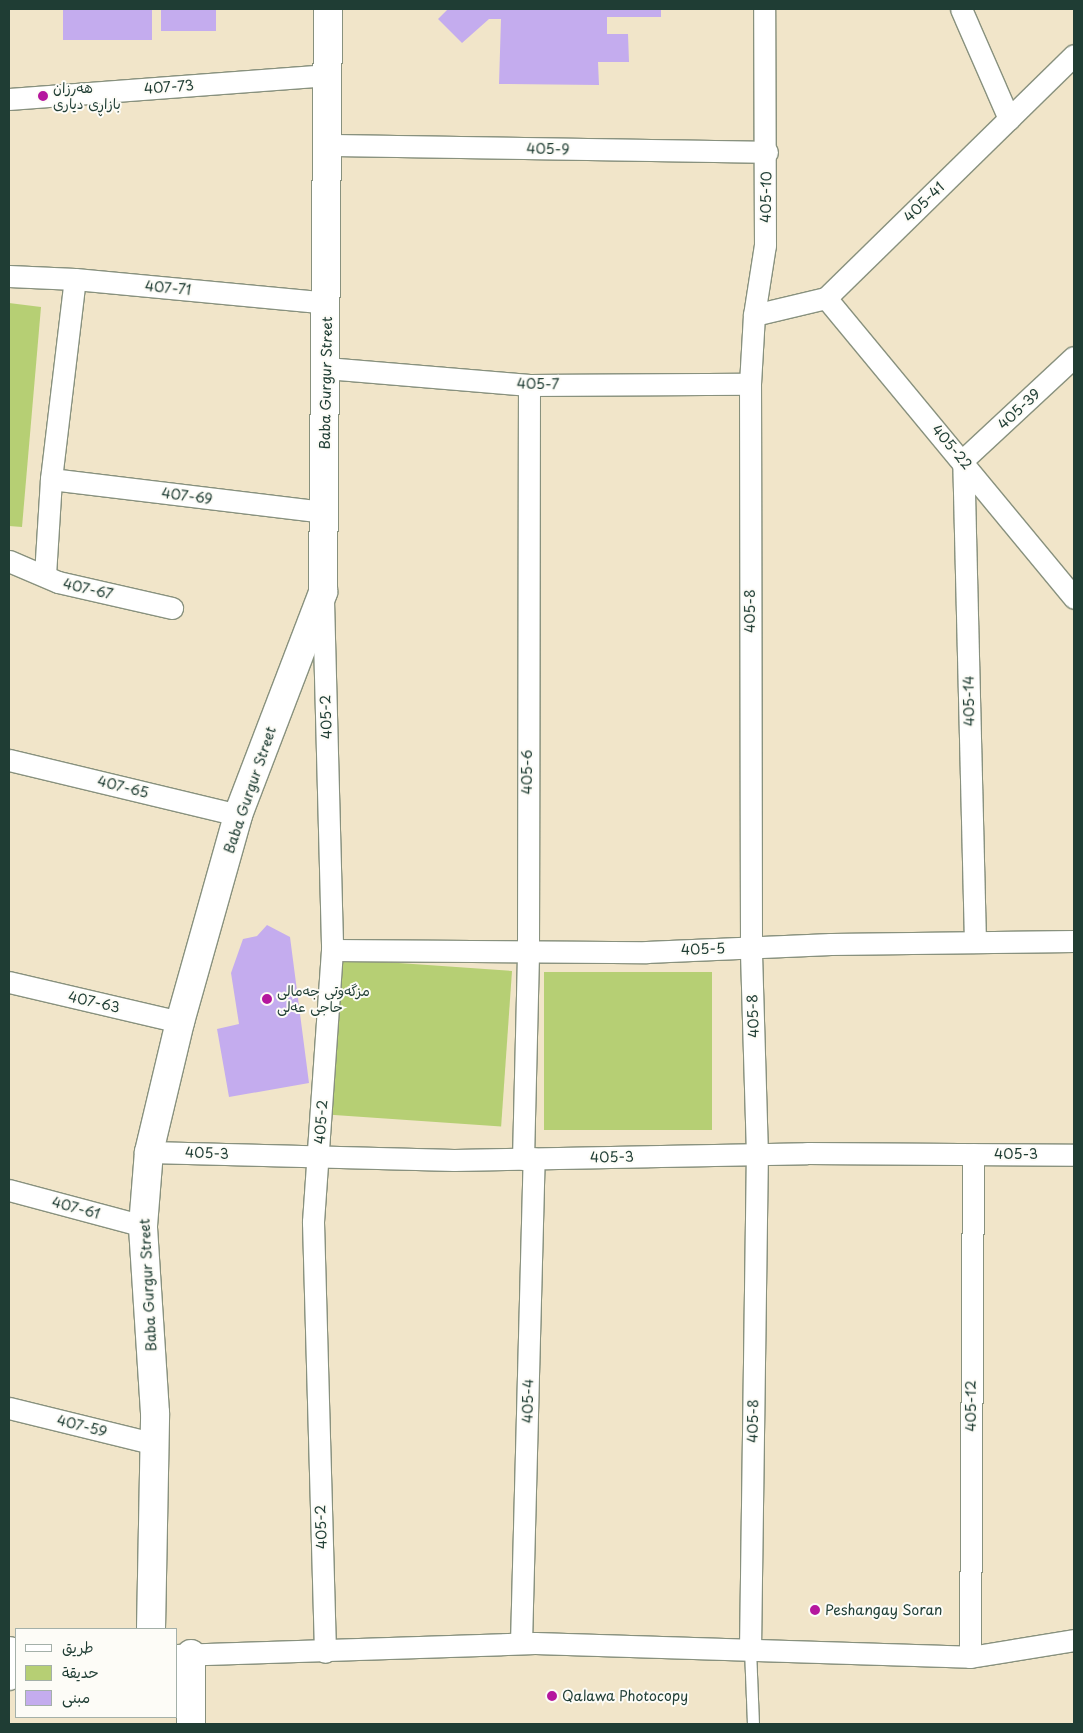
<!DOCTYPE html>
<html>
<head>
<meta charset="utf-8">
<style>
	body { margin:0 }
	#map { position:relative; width:1083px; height:1733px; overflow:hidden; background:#f1e5c9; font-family:"Playpen Sans","Playpen Sans Arabic",sans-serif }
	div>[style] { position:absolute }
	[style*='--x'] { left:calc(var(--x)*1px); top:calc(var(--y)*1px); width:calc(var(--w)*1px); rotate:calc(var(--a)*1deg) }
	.green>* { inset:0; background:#b6cf74; transform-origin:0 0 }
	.building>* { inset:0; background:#c4acee; transform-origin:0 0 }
	.roads { filter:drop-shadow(1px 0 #88917e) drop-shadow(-1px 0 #88917e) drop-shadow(0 1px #88917e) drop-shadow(0 -1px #88917e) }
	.service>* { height:11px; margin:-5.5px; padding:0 5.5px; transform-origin:5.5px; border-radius:5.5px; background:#fff }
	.minor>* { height:21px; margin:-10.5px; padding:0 10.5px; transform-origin:10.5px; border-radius:10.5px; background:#fff }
	.tertiary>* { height:28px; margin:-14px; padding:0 14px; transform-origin:14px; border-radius:14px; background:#fff }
	.dots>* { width:14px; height:14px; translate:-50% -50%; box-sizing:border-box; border:2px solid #fdfcf7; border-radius:50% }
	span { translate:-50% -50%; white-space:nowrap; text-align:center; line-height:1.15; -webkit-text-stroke:4px #fdfcf7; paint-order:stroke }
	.street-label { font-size:14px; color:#1f3d34 }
	.poi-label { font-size:14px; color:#1f3d34 }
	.left { translate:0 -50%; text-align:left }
	.frame { position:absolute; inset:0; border:10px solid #1f3d34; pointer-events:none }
	.legend { position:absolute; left:15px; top:1628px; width:162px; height:90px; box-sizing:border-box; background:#fdfcf7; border:1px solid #a4b0a9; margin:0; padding:6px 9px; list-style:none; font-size:15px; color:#1f3d34 }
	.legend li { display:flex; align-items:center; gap:10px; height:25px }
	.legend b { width:25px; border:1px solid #a4b0a9 }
</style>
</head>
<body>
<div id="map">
	<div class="green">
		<div style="clip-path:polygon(9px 303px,41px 307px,22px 527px,9px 526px)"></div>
		<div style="left:512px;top:971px;width:156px;height:171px;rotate:94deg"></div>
		<div style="left:544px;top:972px;width:168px;height:158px"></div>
	</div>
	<div class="building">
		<div style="left:63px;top:9px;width:89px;height:31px"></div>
		<div style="left:161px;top:9px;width:55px;height:22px"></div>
		<div style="clip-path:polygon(448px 9px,661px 9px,661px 17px,607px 17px,607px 34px,628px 34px,629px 62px,598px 62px,599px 85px,499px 84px,501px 19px,489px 19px,462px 43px,438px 19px)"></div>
		<div style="clip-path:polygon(267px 925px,290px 937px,309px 1083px,229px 1097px,217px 1029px,239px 1024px,231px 973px,243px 939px,257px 936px)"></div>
	</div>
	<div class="roads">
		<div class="service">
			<div style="--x:750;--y:1649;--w:75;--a:87.7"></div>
		</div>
		<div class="minor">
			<div style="--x:961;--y:9;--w:120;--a:66.4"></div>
			<div style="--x:9;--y:99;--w:320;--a:-4.3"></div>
			<div style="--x:328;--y:145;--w:439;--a:0.9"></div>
			<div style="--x:9;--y:276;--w:66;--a:2.6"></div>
			<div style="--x:75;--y:279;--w:253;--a:5.4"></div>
			<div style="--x:826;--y:298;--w:389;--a:50.4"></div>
			<div style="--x:754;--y:315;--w:74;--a:-13.3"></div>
			<div style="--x:826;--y:298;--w:347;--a:-44.4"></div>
			<div style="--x:326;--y:368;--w:204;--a:4.8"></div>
			<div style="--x:529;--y:385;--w:221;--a:-0.3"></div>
			<div style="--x:51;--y:479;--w:274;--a:6.9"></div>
			<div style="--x:9;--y:561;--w:53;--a:23.2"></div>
			<div style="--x:58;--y:582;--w:117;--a:12.8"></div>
			<div style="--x:45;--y:575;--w:96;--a:-86.4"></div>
			<div style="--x:51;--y:479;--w:201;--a:-83.2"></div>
			<div style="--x:323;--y:600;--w:350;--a:88.5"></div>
			<div style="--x:332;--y:950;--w:273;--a:94"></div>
			<div style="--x:313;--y:1222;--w:430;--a:88.4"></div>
			<div style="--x:9;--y:760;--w:236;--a:13.5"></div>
			<div style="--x:975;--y:942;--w:482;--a:-91.4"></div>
			<div style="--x:963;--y:460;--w:151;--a:-42.9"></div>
			<div style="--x:332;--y:950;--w:314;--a:0.4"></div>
			<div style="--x:646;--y:952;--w:185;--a:-2.5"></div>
			<div style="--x:831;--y:944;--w:243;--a:-0.7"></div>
			<div style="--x:9;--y:982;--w:176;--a:13.2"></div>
			<div style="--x:149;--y:1152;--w:305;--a:1.5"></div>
			<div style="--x:454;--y:1160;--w:353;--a:-1.1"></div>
			<div style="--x:807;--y:1153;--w:267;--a:0.4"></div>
			<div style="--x:523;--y:1159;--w:208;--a:-88.6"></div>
			<div style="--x:528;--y:951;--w:566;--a:-89.9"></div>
			<div style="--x:9;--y:1190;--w:139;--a:15"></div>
			<div style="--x:9;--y:1408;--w:151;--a:13.8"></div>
			<div style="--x:521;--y:1643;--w:485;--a:-88.5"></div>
			<div style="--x:750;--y:1649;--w:494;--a:-89.2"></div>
			<div style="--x:757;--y:1155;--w:208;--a:-91.7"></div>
			<div style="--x:751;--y:947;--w:563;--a:-90.1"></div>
			<div style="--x:750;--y:384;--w:69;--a:-86.7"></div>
			<div style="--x:754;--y:315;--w:71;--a:-81.1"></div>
			<div style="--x:765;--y:245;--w:236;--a:-90.2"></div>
			<div style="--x:176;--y:1655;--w:359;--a:-1.9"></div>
			<div style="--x:535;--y:1643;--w:435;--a:1.8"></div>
			<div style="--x:970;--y:1657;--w:105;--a:-9.3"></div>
			<div style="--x:970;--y:1657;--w:503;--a:-89.66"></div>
		</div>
		<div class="tertiary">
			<div style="--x:151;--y:1629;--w:216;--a:-88.9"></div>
			<div style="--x:155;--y:1413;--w:187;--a:-93.7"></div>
			<div style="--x:143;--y:1226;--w:74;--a:-85.4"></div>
			<div style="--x:149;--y:1152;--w:134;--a:-76.6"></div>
			<div style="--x:180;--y:1022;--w:215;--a:-74.3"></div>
			<div style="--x:238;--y:815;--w:239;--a:-69.1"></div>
			<div style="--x:323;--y:592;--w:583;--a:-89.51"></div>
			<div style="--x:9;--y:1651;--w:7;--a:16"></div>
			<div style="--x:9;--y:1676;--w:8;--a:-23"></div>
			<div style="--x:191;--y:1724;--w:70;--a:-90"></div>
		</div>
	</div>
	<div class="dots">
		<div style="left:43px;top:96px;background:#b5179e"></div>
		<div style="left:267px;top:999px;background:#b5179e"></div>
		<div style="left:815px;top:1610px;background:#b5179e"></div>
		<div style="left:552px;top:1696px;background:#b5179e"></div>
	</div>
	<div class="street-label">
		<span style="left:169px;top:87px;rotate:-4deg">407-73</span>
		<span style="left:548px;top:149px;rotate:1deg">405-9</span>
		<span style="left:766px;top:197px;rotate:-89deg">405-10</span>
		<span style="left:924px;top:202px;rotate:-44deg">405-41</span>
		<span style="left:168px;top:288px;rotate:5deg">407-71</span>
		<span style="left:326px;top:383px;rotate:-89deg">Baba Gurgur Street</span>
		<span style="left:538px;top:384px;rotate:1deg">405-7</span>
		<span style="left:1019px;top:409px;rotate:-43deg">405-39</span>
		<span style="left:952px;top:447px;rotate:50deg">405-22</span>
		<span style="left:187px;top:496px;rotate:7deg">407-69</span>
		<span style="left:88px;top:589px;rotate:13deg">407-67</span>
		<span style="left:750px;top:611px;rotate:-90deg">405-8</span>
		<span style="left:969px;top:701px;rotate:-91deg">405-14</span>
		<span style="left:326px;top:717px;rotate:-92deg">405-2</span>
		<span style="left:527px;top:772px;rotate:-90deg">405-6</span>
		<span style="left:123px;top:787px;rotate:14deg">407-65</span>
		<span style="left:250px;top:790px;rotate:-71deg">Baba Gurgur Street</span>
		<span style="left:703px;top:949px;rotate:-2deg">405-5</span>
		<span style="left:94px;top:1002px;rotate:13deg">407-63</span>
		<span style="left:753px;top:1016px;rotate:-92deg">405-8</span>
		<span style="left:321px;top:1122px;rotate:-86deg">405-2</span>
		<span style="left:207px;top:1153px;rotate:2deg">405-3</span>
		<span style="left:1016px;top:1154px">405-3</span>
		<span style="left:612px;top:1157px;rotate:-1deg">405-3</span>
		<span style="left:76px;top:1208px;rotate:15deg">407-61</span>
		<span style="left:148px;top:1285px;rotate:-93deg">Baba Gurgur Street</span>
		<span style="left:528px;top:1401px;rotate:-89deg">405-4</span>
		<span style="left:971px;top:1406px;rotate:-90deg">405-12</span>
		<span style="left:753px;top:1421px;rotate:-89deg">405-8</span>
		<span style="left:82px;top:1426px;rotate:14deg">407-59</span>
		<span style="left:321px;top:1527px;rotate:-92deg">405-2</span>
	</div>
	<div class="poi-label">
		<span class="left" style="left:53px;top:96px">هەرزان<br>بازاڕی دیاری</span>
		<span class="left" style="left:277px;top:999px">مزگەوتی جەمالی<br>حاجی عەلی</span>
		<span class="left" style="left:825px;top:1610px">Peshangay Soran</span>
		<span class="left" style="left:562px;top:1696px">Qalawa Photocopy</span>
	</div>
	<div class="frame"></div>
	<ul class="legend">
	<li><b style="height:6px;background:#fff"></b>طريق</li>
	<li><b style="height:14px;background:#b6cf74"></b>حديقة</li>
	<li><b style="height:14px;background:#c4acee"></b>مبنى</li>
	</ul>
</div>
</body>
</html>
